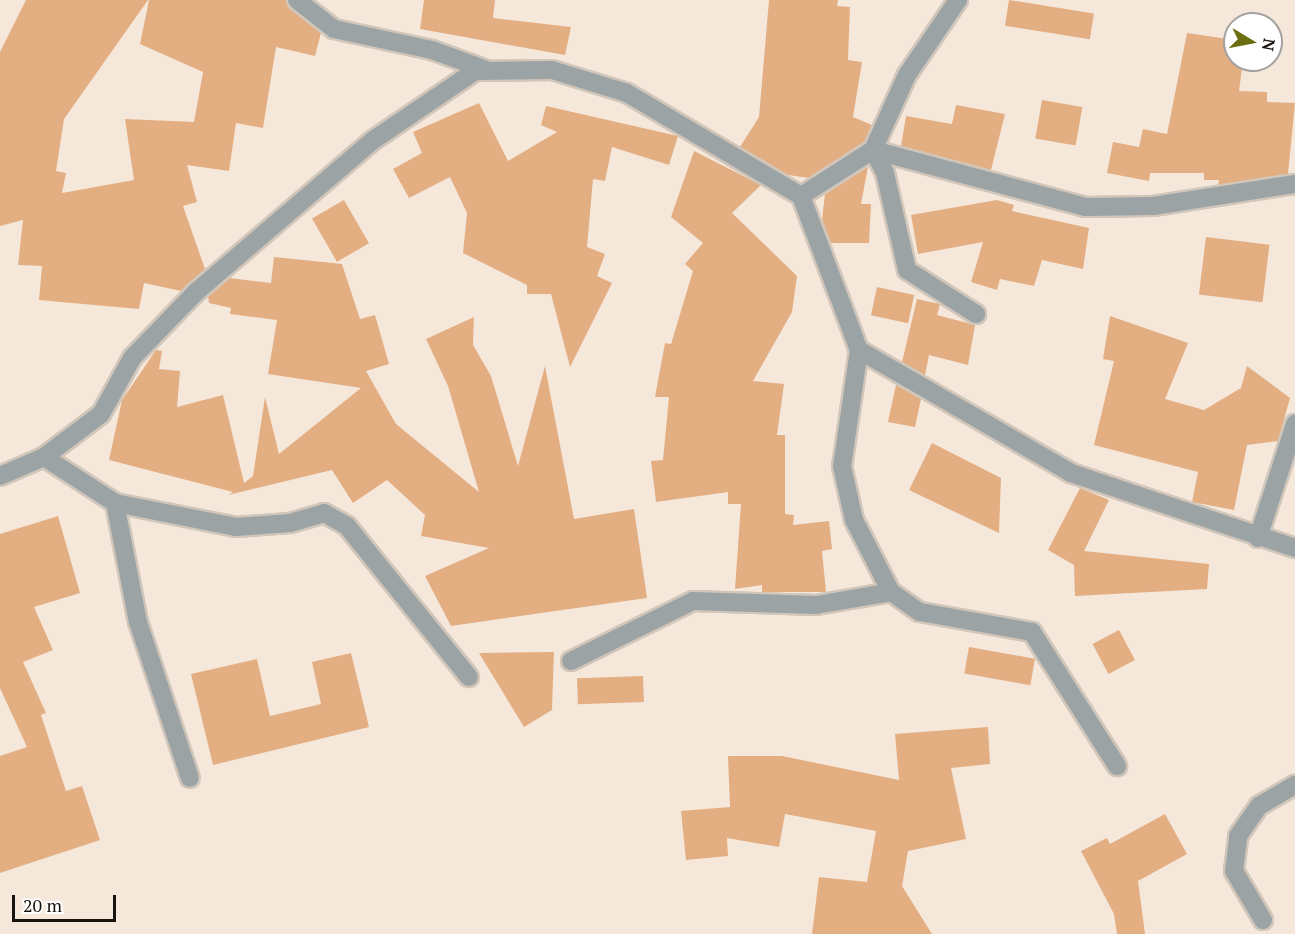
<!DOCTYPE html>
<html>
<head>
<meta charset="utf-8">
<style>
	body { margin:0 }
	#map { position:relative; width:1295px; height:934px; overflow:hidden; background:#f5e8db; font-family:"PT Serif",serif }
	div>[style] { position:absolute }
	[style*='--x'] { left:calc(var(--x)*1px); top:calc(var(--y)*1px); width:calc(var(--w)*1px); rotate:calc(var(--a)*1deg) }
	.building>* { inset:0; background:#e4ae83; transform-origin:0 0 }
	.roads { filter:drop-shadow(2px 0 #d1c6ba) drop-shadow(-2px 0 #d1c6ba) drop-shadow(0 2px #d1c6ba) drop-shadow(0 -2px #d1c6ba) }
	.lane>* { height:18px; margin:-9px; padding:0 9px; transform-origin:9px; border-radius:9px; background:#9ba3a5 }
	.street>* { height:18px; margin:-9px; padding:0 9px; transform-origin:9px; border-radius:9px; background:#9ba3a5 }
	span { translate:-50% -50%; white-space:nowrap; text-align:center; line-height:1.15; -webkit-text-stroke:6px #fff; paint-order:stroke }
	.north { position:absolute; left:1223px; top:12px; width:60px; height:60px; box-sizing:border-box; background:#fff; border:2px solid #a2a19f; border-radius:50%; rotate:100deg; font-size:16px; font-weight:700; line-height:24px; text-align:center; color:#17130f }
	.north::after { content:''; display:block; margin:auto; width:21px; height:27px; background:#6b6d10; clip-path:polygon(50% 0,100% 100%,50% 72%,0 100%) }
	.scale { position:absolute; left:12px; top:895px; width:104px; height:27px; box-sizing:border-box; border:3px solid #17130f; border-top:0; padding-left:8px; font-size:18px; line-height:21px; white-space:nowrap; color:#17130f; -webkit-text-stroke:4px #fff; paint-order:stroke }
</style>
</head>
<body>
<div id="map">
	<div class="building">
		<div style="clip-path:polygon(26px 0,148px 0,64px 119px,56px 171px,66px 173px,62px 193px,134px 180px,125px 119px,194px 122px,203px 72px,140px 44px,149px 0,286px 0,321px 33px,315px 56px,276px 47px,263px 128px,236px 123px,229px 171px,187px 165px,197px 202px,183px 206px,205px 269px,181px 291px,144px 283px,139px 309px,39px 300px,42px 266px,18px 265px,23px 220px,0 226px,0 52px)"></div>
		<div style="clip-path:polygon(424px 0,495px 0,493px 18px,571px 27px,565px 55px,420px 29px)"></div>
		<div style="clip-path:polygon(769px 0,838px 0,837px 6px,850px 7px,848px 60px,862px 62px,853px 117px,872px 125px,864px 142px,809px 178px,788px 175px,740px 147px,759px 117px)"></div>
		<div style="left:1009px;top:0;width:86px;height:26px;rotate:9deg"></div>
		<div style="clip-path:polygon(1187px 33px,1235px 40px,1235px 60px,1243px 60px,1239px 91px,1267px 92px,1267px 102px,1295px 103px,1288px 174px,1218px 185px,1219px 180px,1204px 180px,1204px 173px,1150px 173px,1149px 181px,1107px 173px,1113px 142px,1139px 147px,1143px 129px,1167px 134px)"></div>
		<div style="left:1042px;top:100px;width:41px;height:39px;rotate:10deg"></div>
		<div style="clip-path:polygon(479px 103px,508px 161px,557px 132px,541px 125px,546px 106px,678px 136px,669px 165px,612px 147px,605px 181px,593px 179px,587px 247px,605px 254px,597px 276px,612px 283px,570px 367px,551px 294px,527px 294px,527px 285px,463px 253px,467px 213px,450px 177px,409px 198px,393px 169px,422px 153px,413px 132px)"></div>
		<div style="clip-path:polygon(956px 105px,1005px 114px,991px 170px,901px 146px,906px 116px,952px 124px)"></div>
		<div style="clip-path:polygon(694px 151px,761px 185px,732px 213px,797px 276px,792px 312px,753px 381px,784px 384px,777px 435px,785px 435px,785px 514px,794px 515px,793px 525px,829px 521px,832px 549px,822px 551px,826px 592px,762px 592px,762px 585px,735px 589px,741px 504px,728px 504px,728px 492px,656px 502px,651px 461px,663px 460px,669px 397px,655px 397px,665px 343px,671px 344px,693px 271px,685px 264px,703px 243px,671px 217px)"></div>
		<div style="clip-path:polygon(868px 167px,861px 204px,871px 204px,869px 243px,831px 243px,822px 220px,825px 194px)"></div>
		<div style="left:344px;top:200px;width:50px;height:37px;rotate:60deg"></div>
		<div style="clip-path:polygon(997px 200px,1014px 205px,1012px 211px,1089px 228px,1083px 269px,1042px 260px,1034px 286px,1000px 279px,997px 290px,971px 282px,983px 242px,918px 254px,911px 215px)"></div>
		<div style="left:1206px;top:237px;width:64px;height:58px;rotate:7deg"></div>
		<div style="clip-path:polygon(274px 257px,342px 264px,360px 319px,375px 315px,389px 364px,366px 371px,396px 424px,479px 492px,448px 386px,426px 339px,474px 317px,473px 345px,491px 376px,518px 466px,545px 366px,574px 519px,634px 509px,647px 598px,451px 626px,425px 576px,489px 548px,421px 536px,425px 515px,387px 480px,353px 503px,332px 470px,228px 495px,233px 492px,109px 460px,122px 400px,156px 350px,162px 351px,159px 369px,180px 371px,177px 407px,223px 395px,244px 483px,253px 476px,265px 397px,279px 454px,361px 388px,268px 374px,277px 320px,230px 314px,231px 308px,209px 303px,208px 296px,230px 278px,271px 283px)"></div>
		<div style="left:877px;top:287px;width:38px;height:29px;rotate:12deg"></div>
		<div style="clip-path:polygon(917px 299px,940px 304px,937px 315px,975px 325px,968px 365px,929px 355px,925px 375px,902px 362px)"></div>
		<div style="clip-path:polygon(1110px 316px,1188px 343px,1165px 399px,1204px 410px,1241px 388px,1247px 366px,1290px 398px,1278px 441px,1247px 445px,1234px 510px,1192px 502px,1198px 472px,1094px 445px,1114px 361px,1103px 359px)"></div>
		<div style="clip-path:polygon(896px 385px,921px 399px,915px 427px,888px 422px)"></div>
		<div style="clip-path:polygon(932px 443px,1001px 478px,999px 533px,909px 490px)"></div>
		<div style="clip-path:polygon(1080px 488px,1109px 500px,1084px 551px,1209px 564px,1207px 589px,1075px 596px,1074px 565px,1048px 550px)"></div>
		<div style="clip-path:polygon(58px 516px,80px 593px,34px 607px,53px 650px,23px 662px,46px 713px,41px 715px,66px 791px,82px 786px,100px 840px,0 873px,0 756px,27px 747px,0 688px,0 534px)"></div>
		<div style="left:1119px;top:630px;width:34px;height:30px;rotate:62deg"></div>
		<div style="left:969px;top:647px;width:67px;height:27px;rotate:10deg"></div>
		<div style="clip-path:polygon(554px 652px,552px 710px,524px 727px,479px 653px)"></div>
		<div style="clip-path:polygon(351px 653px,369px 727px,213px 765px,191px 674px,257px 659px,270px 716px,321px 704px,312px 662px)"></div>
		<div style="left:643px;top:676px;width:26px;height:66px;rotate:88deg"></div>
		<div style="clip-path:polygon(988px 727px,990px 764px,951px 768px,966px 839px,908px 851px,902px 886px,932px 934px,812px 934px,819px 877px,867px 882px,876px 831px,785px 814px,779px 847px,727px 838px,728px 856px,686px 860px,681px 811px,730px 807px,728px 756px,782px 756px,899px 780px,895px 734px)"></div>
		<div style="clip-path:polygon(1165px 814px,1187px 854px,1138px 881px,1145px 934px,1117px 934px,1114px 914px,1081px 851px,1107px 838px,1110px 844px)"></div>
	</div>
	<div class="roads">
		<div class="lane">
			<div style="--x:873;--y:150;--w:26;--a:62"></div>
			<div style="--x:885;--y:173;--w:99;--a:77.2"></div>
			<div style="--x:907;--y:270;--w:82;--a:32.5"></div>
			<div style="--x:44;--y:457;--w:85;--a:32.9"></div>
			<div style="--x:115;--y:503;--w:123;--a:11.2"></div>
			<div style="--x:236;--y:527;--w:54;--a:-4.2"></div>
			<div style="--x:290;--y:523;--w:35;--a:-16"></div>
			<div style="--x:324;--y:513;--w:26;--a:29"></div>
			<div style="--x:347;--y:526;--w:194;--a:51.1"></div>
			<div style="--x:115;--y:503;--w:121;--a:79.1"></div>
			<div style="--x:138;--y:622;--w:164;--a:71.6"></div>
			<div style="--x:1263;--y:920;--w:57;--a:-120.6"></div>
			<div style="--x:1234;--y:871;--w:35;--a:-83"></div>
			<div style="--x:1238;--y:836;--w:37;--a:-55"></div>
			<div style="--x:1259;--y:806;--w:42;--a:-30.3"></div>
		</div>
		<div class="street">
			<div style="--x:297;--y:0;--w:47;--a:38.1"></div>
			<div style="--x:334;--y:29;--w:100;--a:12.1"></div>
			<div style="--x:432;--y:50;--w:55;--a:20.1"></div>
			<div style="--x:873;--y:150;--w:220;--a:15"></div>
			<div style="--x:1086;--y:207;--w:67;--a:-0.9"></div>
			<div style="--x:1153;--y:206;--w:144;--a:-8.8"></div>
			<div style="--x:801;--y:196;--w:85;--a:-32.6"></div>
			<div style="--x:873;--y:150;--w:82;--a:-65.6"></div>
			<div style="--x:907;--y:75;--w:91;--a:-55.8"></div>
			<div style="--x:859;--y:350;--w:117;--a:98.3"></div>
			<div style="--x:842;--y:466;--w:55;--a:77.5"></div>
			<div style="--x:854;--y:520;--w:81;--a:62.8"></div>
			<div style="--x:891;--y:592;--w:35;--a:35"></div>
			<div style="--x:920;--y:612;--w:114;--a:10.1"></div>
			<div style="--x:1032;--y:632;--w:159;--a:57.6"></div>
			<div style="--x:0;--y:476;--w:48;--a:-23.4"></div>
			<div style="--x:44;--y:457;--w:71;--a:-37"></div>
			<div style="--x:101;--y:414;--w:64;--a:-61"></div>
			<div style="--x:132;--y:358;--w:92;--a:-45.9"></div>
			<div style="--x:196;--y:292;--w:232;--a:-40.6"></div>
			<div style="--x:372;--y:141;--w:125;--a:-34.2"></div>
			<div style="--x:475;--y:71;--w:77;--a:-0.7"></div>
			<div style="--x:552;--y:70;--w:78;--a:17"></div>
			<div style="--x:627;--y:93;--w:202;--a:30.6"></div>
			<div style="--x:801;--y:196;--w:165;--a:69.4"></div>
			<div style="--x:859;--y:350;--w:245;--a:30.1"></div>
			<div style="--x:1071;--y:473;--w:236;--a:18.5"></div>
			<div style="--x:1258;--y:538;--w:120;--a:-72"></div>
			<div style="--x:571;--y:661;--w:136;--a:-26.2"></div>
			<div style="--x:693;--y:601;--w:123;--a:1.9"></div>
			<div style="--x:816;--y:605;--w:76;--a:-9.8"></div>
		</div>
	</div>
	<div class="north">N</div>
	<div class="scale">20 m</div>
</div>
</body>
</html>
